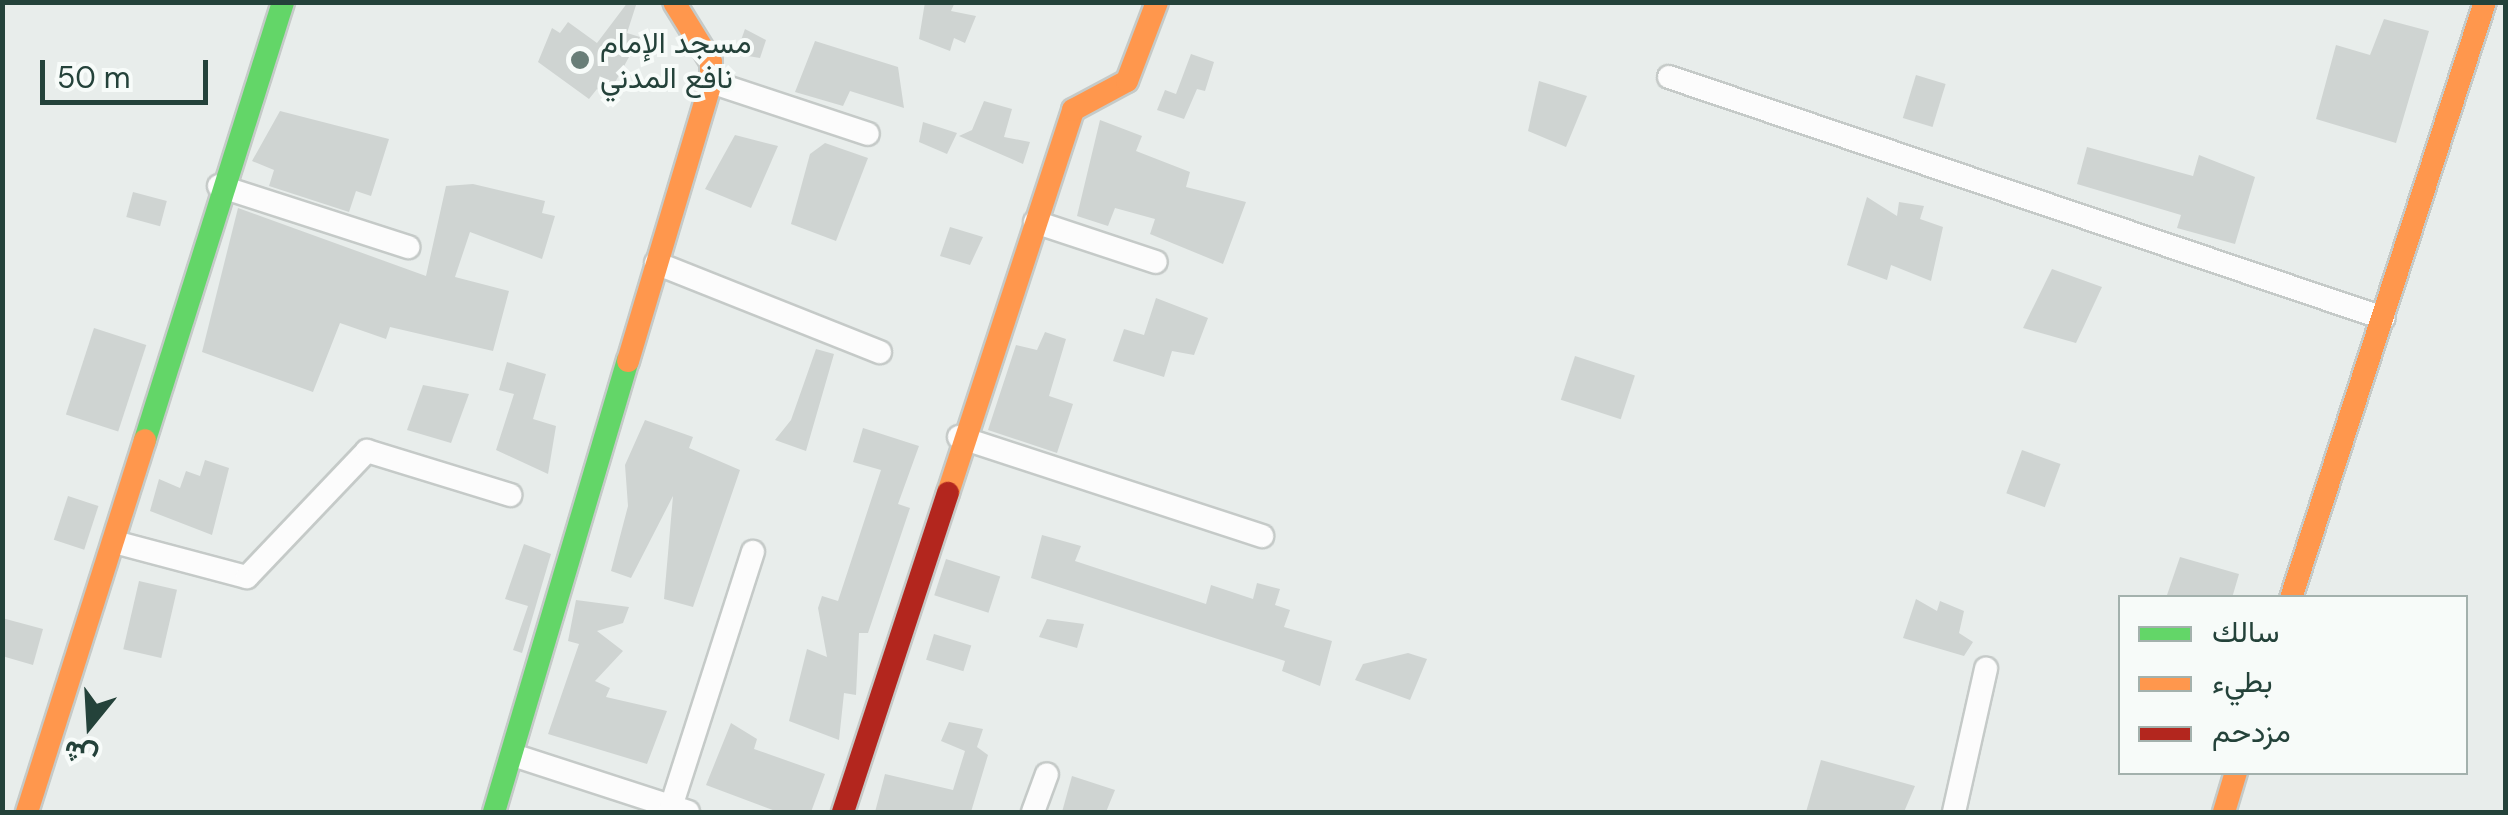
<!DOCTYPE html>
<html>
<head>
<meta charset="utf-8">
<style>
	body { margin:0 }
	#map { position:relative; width:2508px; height:815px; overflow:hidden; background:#e8edeb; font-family:"DM Sans",Vazirmatn,sans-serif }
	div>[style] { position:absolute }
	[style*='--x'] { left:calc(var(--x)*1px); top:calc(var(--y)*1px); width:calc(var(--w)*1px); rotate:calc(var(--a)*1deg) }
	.building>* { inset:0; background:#cfd4d2; transform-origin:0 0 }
	.roads { filter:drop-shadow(2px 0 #c5cac8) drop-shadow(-2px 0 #c5cac8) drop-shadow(0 2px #c5cac8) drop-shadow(0 -2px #c5cac8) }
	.street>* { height:22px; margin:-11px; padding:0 11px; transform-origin:11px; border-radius:11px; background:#fcfcfc }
	.fast>* { height:22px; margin:-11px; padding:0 11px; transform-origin:11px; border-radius:11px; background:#63d668 }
	.slow>* { height:22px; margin:-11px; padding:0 11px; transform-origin:11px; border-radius:11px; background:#ff974d }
	.jam>* { height:22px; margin:-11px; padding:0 11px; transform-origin:11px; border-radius:11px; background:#b3261e }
	.dots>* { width:28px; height:28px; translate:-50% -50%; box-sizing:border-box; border:5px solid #f7fbf9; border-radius:50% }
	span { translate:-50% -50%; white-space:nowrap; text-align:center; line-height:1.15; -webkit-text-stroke:8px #f7fbf9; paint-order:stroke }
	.poi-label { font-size:30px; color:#24423a }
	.left { translate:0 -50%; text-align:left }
	.frame { position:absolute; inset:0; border:5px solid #24423a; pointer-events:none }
	.legend { position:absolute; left:2118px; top:595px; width:350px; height:180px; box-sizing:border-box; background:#f7fbf9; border:2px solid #a3b1ad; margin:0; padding:12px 18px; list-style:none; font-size:30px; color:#24423a }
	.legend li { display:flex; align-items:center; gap:20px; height:50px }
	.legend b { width:50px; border:2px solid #a3b1ad }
	.north { position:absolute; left:40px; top:675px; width:100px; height:100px; -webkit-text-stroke:8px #f7fbf9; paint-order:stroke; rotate:198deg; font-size:28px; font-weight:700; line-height:40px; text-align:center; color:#24423a }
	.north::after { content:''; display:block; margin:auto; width:35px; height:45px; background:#24423a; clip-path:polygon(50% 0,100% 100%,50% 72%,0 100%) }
	.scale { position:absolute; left:40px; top:60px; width:168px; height:45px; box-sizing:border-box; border:5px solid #24423a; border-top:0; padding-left:12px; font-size:30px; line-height:35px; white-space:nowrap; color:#24423a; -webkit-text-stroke:8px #f7fbf9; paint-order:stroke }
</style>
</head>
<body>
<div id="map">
	<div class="building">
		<div style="clip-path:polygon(628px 2px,637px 2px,627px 33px,640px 37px,607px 97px,597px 89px,589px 99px,538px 62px,552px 28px,560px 33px,568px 22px,597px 43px)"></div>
		<div style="clip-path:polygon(925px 2px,955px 2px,951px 11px,976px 16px,965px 43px,954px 38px,950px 51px,919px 39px)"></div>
		<div style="clip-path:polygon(2384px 19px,2429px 31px,2396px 143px,2316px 119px,2336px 45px,2370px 55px)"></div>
		<div style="clip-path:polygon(745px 29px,766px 40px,760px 58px,736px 54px)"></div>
		<div style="clip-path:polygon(815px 41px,898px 67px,904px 108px,850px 91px,843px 106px,795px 92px)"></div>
		<div style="clip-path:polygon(1191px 54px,1214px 62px,1205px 91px,1197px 89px,1184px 119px,1157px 110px,1165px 90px,1176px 94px)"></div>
		<div style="left:1916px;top:75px;width:31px;height:45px;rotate:17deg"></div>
		<div style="clip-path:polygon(1539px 81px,1587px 96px,1566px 147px,1528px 131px)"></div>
		<div style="clip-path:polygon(984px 101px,1012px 109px,1004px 137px,1030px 142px,1023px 164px,959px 136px,972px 130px)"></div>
		<div style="clip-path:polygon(280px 111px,389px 139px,371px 196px,356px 191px,349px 212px,269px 186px,274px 170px,252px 161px)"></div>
		<div style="clip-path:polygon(1100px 120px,1142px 136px,1136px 151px,1190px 172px,1186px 187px,1246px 202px,1223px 264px,1150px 234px,1155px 219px,1115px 208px,1108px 226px,1077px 216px)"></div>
		<div style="clip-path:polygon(923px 122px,957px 133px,947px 154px,919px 142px)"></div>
		<div style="clip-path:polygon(735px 135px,778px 146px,751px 208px,705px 189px)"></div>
		<div style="clip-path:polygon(825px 143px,868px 158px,836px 241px,791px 224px,810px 154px)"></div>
		<div style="clip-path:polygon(2087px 147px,2193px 176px,2199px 155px,2255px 177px,2235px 244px,2177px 228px,2181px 215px,2077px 184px)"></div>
		<div style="clip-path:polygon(473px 184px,545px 201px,542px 213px,555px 216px,542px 259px,470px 232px,455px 277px,509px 291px,493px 351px,390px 327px,386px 339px,340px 323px,313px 392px,202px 352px,238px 208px,426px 276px,446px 186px)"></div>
		<div style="left:133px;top:192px;width:35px;height:26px;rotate:15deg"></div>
		<div style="clip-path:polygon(1867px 197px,1897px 216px,1899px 202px,1924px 206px,1920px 219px,1943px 227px,1931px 281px,1891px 265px,1887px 280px,1847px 265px)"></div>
		<div style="clip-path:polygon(950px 227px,983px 237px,970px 265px,940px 256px)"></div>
		<div style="clip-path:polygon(2052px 269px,2102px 287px,2076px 343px,2023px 328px)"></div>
		<div style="clip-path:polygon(1156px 298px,1208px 318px,1194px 355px,1172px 351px,1164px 377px,1113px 361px,1124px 329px,1144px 335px)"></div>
		<div style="left:94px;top:328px;width:55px;height:91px;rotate:18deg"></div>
		<div style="clip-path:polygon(1045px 332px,1066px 339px,1049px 396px,1073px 404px,1057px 453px,988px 430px,1016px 345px,1037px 350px)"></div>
		<div style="clip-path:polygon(816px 349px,834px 354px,806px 451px,775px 440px,791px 420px)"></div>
		<div style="left:1575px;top:356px;width:63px;height:46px;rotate:18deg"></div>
		<div style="clip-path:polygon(507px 362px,546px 374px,533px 419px,556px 426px,548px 474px,496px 450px,514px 394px,499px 390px)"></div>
		<div style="clip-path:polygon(423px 385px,469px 394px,451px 443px,407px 430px)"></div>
		<div style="clip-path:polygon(645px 420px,693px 437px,689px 448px,740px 470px,693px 607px,664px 599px,673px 496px,631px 578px,611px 571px,628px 506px,625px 465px)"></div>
		<div style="clip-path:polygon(863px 428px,919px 446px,898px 504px,910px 508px,868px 633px,859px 633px,856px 695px,844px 693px,839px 740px,789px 721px,807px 649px,827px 657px,818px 608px,822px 596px,838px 601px,881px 470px,853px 462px)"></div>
		<div style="left:2022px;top:450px;width:41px;height:46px;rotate:20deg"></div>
		<div style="clip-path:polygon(205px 460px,229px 468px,212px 535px,150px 511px,159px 479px,180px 488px,186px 471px,200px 476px)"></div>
		<div style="left:68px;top:496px;width:32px;height:46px;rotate:18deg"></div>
		<div style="clip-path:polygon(1042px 535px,1081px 546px,1075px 561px,1206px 604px,1211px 585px,1253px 599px,1257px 583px,1280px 589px,1275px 605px,1290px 610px,1284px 627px,1332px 641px,1320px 686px,1282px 671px,1285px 661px,1031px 578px)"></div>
		<div style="clip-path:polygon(524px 544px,551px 554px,522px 653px,513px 650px,528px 606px,505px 599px)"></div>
		<div style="clip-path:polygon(2180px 557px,2239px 574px,2232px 598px,2166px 598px)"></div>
		<div style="left:946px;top:559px;width:57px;height:38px;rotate:18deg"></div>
		<div style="left:139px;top:581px;width:39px;height:70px;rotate:13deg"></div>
		<div style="clip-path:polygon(1916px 599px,1937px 611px,1940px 601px,1964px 611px,1959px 633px,1973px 642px,1964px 656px,1903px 638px)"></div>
		<div style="clip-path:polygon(576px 600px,629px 607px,623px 623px,597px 631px,623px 651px,595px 681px,610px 688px,606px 697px,667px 711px,647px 764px,548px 734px,579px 644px,568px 641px)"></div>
		<div style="clip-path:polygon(2px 618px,43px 629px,33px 665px,2px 656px)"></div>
		<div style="clip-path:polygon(1047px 619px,1084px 624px,1077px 648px,1039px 637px)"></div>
		<div style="left:934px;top:634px;width:39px;height:27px;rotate:17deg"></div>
		<div style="clip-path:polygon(1408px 653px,1427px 659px,1410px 700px,1355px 680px,1363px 664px)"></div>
		<div style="clip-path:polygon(949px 722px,983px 729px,977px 747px,988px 755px,971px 812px,875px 812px,885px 774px,953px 790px,965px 751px,941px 741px)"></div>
		<div style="clip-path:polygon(731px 723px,757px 739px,754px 749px,825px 774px,811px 812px,778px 812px,706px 785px)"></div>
		<div style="clip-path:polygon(1821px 760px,1915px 786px,1904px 812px,1806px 812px)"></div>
		<div style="clip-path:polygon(1072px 776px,1115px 790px,1106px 812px,1062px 812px)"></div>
	</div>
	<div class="roads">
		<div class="street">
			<div style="--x:1669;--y:77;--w:754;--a:18.65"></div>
			<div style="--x:711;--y:82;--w:165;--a:18.3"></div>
			<div style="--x:219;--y:186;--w:199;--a:17.9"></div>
			<div style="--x:1035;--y:222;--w:127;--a:18.3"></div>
			<div style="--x:656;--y:263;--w:241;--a:21.7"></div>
			<div style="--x:959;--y:437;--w:319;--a:18.1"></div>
			<div style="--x:118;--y:543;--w:133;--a:14.8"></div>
			<div style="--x:247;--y:577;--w:174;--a:-46.4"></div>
			<div style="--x:367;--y:451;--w:150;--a:17.1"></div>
			<div style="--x:513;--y:755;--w:184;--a:18"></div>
			<div style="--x:671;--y:807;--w:268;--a:-72.2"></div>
			<div style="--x:1033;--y:812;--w:40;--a:-69.8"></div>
			<div style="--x:1954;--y:812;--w:147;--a:-77.4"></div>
		</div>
		<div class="fast">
			<div style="--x:145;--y:440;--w:459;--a:-72.5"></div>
			<div style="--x:494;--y:812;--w:470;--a:-73.5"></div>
		</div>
		<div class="slow">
			<div style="--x:628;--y:361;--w:291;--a:-73.4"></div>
			<div style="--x:711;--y:82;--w:20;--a:-90"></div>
			<div style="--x:711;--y:62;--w:70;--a:-121.7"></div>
			<div style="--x:948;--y:493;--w:403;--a:-71.9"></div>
			<div style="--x:1073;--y:110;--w:61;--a:-28.2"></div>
			<div style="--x:1127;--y:81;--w:85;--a:-69.2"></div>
			<div style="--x:2291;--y:598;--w:627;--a:-71.97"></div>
			<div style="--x:27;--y:812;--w:390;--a:-72.4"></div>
			<div style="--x:2224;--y:812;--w:42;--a:-73.3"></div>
		</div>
		<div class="jam">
			<div style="--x:843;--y:812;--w:336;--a:-71.8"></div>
		</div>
	</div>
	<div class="dots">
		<div style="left:580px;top:60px;background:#697e78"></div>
	</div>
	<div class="poi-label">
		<span class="left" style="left:600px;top:60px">مسجد الإمام<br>نافع المدني</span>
	</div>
	<div class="frame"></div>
	<ul class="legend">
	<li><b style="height:12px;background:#63d668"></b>سالك</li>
	<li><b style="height:12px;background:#ff974d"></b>بطيء</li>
	<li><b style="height:12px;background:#b3261e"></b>مزدحم</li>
	</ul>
	<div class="north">ش</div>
	<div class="scale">50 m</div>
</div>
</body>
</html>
